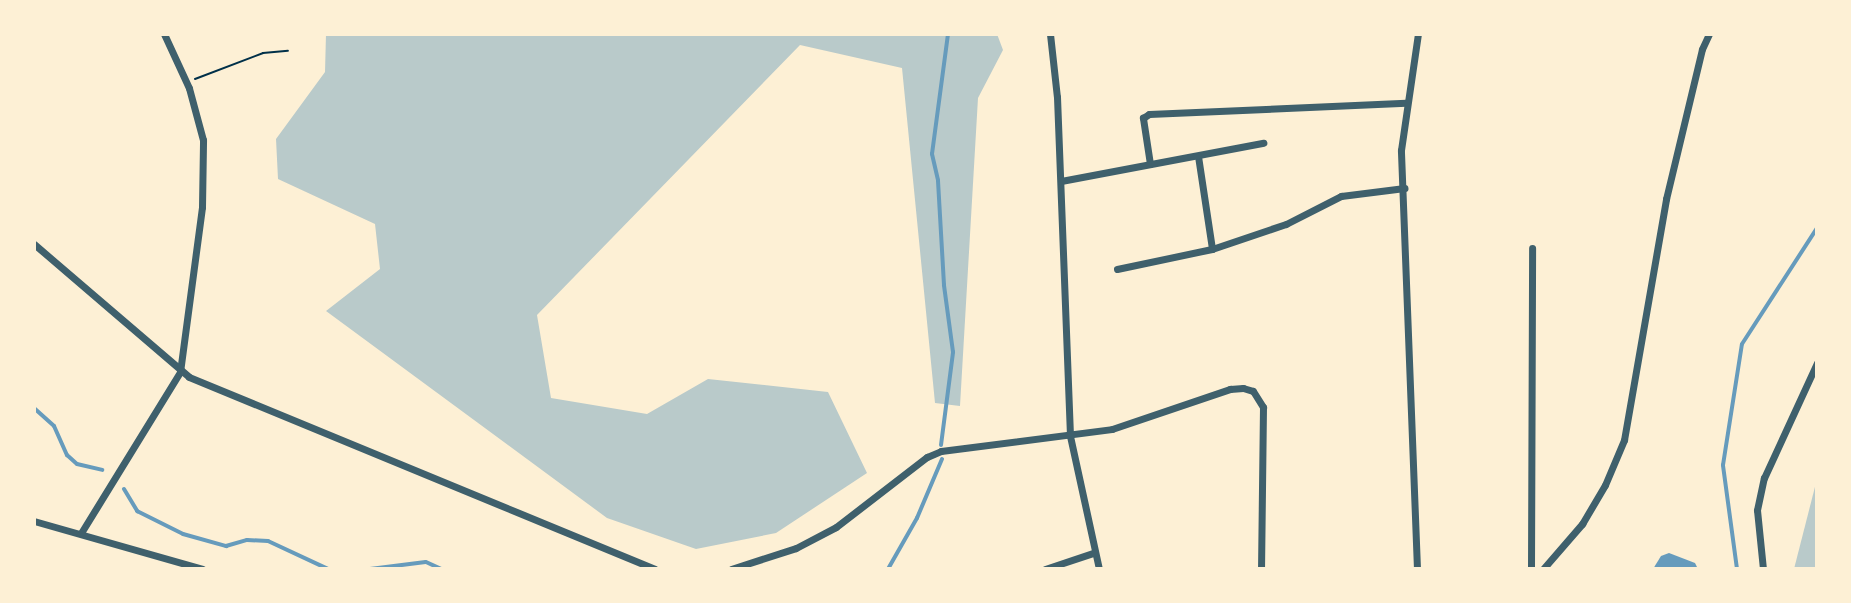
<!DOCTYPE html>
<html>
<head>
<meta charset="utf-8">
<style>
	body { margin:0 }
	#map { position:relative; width:1851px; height:603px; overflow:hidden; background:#fdf0d5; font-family:"Crimson Pro",serif }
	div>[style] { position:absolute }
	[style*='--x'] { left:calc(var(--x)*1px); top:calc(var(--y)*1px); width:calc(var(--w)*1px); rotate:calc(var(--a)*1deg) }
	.green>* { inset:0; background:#b9caca }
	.water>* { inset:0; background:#669bbc }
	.stream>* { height:4px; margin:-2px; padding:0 2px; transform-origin:2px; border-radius:2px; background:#669bbc }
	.path>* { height:2px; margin:-1px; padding:0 1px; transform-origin:1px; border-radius:1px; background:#003049 }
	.minor>* { height:7px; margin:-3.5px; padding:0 3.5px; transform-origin:3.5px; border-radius:3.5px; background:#3f606c }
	span { translate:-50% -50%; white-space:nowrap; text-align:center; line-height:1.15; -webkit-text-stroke:7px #fdf0d5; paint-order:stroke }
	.frame { position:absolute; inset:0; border:36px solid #fdf0d5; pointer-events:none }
</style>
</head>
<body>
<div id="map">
	<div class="green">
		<div style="clip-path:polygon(326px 34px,997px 34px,1003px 50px,978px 98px,960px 406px,935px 403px,902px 68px,800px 45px,537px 315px,551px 398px,647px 414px,708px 379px,828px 392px,867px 473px,776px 533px,696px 549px,607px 518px,326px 311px,380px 269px,375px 224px,278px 179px,276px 139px,325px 72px)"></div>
		<div style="clip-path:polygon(1817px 479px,1817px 569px,1794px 569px)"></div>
	</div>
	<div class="water">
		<div style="clip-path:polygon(1669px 553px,1695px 563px,1698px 569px,1653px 569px,1661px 556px)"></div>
	</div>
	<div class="stream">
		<div style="--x:34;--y:408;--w:27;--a:42"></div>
		<div style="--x:54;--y:426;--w:32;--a:66"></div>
		<div style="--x:67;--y:455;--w:13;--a:42"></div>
		<div style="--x:77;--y:464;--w:26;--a:13"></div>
		<div style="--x:941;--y:445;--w:94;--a:-82.6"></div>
		<div style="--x:953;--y:352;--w:68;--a:-97.7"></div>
		<div style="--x:944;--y:285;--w:105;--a:-93.3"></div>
		<div style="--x:938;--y:180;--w:27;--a:-103"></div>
		<div style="--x:932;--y:154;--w:121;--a:-82.4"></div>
		<div style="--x:124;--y:489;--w:26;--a:59"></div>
		<div style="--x:137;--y:511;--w:51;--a:26.6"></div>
		<div style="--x:183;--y:534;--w:45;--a:15.6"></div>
		<div style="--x:226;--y:546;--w:22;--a:-16"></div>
		<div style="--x:247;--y:540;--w:21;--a:3"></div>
		<div style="--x:268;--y:541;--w:66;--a:25"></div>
		<div style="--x:370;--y:569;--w:56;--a:-7.1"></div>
		<div style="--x:426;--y:562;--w:17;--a:25"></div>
		<div style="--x:888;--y:569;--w:59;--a:-60.4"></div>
		<div style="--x:917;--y:518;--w:64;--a:-67"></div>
		<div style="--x:1737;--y:569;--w:105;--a:-97.7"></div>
		<div style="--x:1723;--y:465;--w:122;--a:-81.1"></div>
		<div style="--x:1742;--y:344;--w:138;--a:-57.1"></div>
	</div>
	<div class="path">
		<div style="--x:225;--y:34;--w:1;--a:0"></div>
		<div style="--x:195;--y:79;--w:73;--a:-20.9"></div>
		<div style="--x:263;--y:53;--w:25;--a:-5"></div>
	</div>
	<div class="minor">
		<div style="--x:1050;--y:34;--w:63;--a:83.7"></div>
		<div style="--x:1057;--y:97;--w:339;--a:87.8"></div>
		<div style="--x:1070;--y:436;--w:136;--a:77.7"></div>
		<div style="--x:1198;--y:156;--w:94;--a:81.4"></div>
		<div style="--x:1150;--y:164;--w:47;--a:-98.7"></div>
		<div style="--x:1143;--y:118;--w:7;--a:-34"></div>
		<div style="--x:1149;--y:114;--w:257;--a:-2.5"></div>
		<div style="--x:1061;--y:181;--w:206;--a:-10.7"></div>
		<div style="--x:34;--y:244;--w:204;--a:40.6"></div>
		<div style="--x:189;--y:377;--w:504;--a:22.39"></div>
		<div style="--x:1117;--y:269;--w:97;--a:-11.9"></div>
		<div style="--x:1212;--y:249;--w:78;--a:-18.7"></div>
		<div style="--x:1286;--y:224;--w:62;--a:-27"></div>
		<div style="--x:1341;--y:196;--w:64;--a:-7.1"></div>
		<div style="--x:34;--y:521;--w:175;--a:15.9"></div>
		<div style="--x:81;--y:533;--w:189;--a:-58.4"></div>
		<div style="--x:180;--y:372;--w:166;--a:-82.4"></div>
		<div style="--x:202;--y:207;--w:67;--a:-89.1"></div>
		<div style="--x:203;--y:140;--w:54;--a:-105.1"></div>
		<div style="--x:189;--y:88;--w:60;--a:-114.8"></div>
		<div style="--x:731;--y:569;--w:68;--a:-17.9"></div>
		<div style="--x:796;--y:548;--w:45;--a:-27.7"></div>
		<div style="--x:836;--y:527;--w:115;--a:-37.6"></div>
		<div style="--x:927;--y:457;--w:15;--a:-23"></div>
		<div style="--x:941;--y:451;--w:172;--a:-7.3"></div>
		<div style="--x:1112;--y:429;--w:125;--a:-18.7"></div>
		<div style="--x:1230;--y:389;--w:13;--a:-4"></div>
		<div style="--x:1243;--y:388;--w:10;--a:17"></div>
		<div style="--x:1253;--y:391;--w:19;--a:58"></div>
		<div style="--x:1263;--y:407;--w:162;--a:90.7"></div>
		<div style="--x:1045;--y:569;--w:51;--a:-18.4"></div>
		<div style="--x:1417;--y:569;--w:419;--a:-92.2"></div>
		<div style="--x:1401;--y:150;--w:117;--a:-81.7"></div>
		<div style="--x:1531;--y:569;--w:321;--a:-89.8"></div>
		<div style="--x:1543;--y:569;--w:60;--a:-49.1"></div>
		<div style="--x:1582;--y:524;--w:45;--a:-59.5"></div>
		<div style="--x:1605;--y:485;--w:49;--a:-67.1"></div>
		<div style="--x:1624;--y:440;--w:245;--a:-80.1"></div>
		<div style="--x:1666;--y:199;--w:154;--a:-76.5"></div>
		<div style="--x:1702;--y:49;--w:17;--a:-65"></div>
		<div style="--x:1763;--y:569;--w:59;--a:-95.8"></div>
		<div style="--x:1757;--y:510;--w:33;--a:-78"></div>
		<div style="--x:1764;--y:478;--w:127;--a:-65.3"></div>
	</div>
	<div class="frame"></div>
</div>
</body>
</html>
